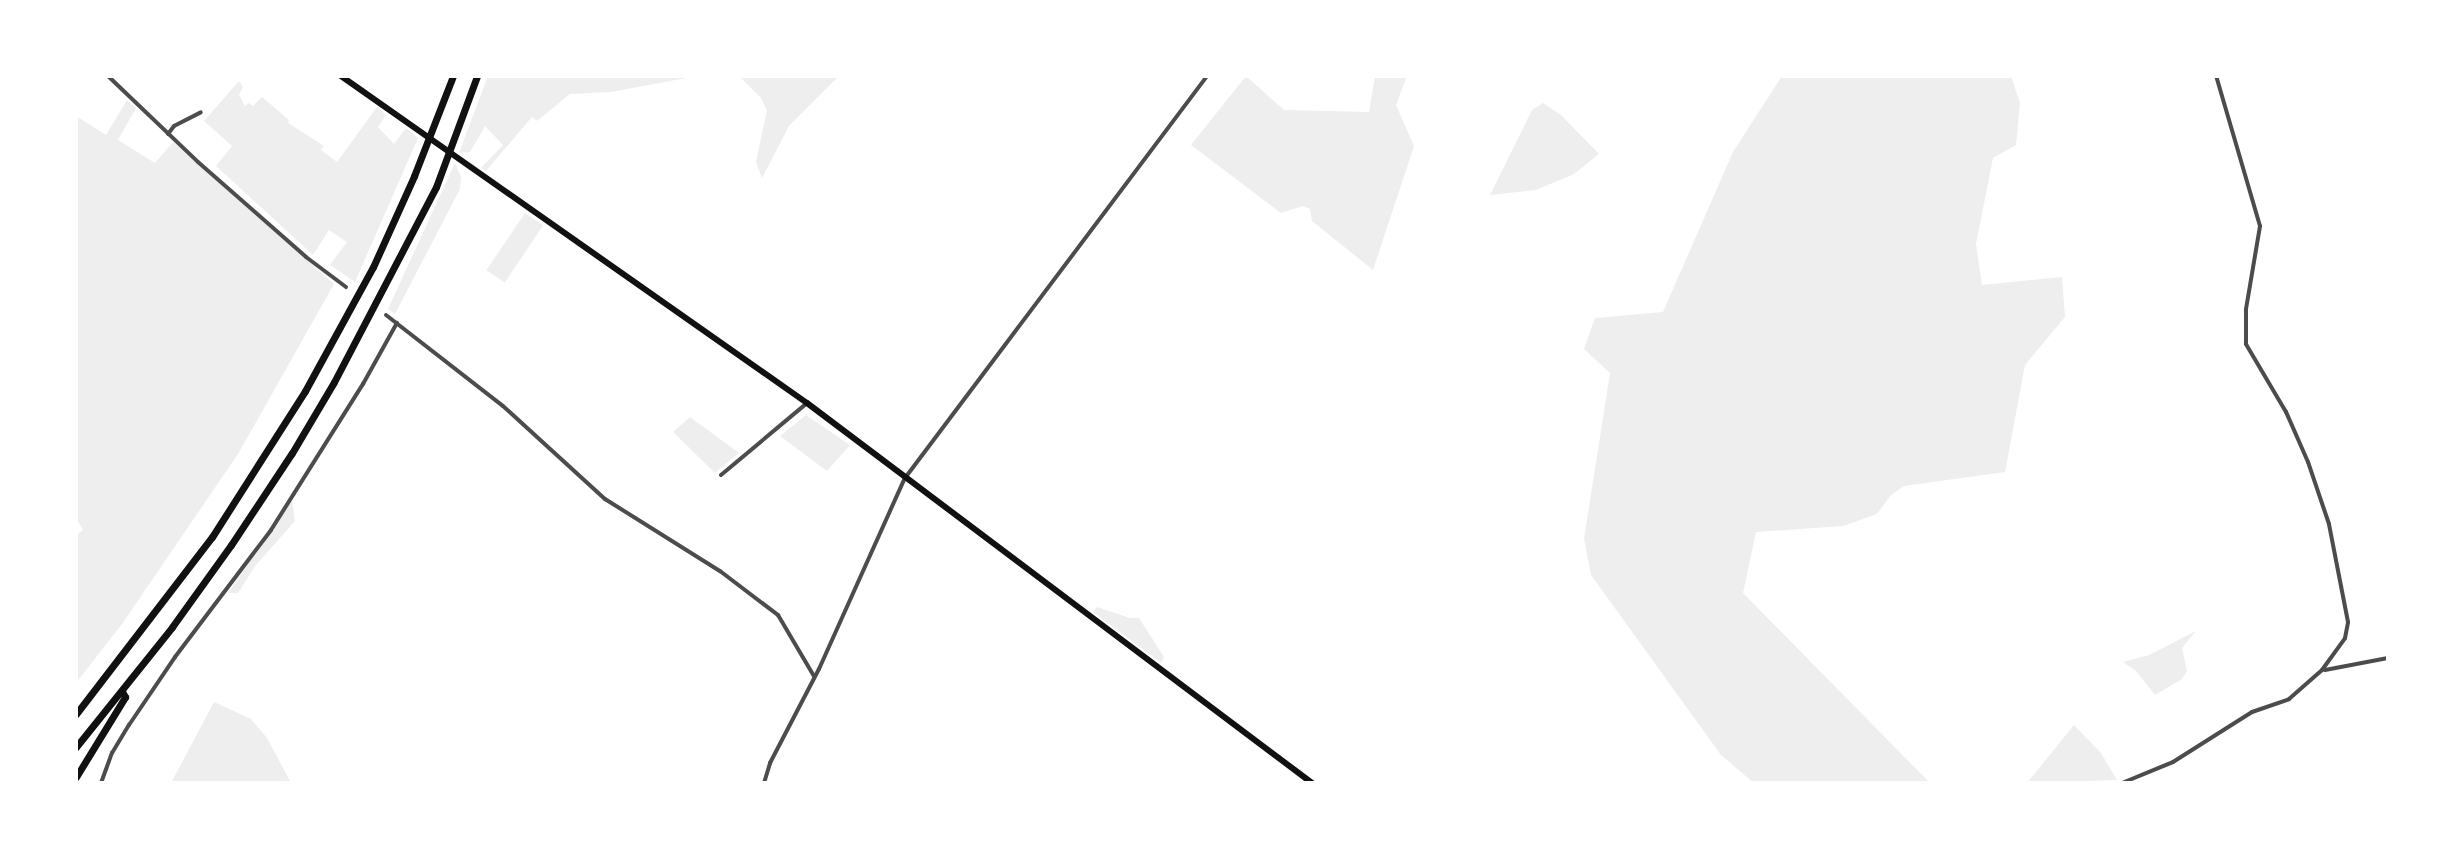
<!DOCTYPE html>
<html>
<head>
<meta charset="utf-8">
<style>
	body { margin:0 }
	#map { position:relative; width:2464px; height:859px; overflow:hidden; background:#fff; font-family:Karla,sans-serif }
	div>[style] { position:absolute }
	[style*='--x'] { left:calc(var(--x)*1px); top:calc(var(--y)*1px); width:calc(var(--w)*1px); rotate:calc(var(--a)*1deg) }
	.green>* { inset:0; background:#eee; transform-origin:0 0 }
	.minor>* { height:4px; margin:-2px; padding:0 2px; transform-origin:2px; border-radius:2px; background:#4c4c4c }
	.primary>* { height:6px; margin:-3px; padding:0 3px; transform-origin:3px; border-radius:3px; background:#111 }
	.motorway>* { height:7px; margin:-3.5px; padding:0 3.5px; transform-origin:3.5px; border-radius:3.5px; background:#111 }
	span { translate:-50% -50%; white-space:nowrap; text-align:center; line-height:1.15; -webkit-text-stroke:8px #fff; paint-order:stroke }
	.frame { position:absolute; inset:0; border:78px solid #fff; pointer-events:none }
</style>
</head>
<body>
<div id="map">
	<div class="green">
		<div style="clip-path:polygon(488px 76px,653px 78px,697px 76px,611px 92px,570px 94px,537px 121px,532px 117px,486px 171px,481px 168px,503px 145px,485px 126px,470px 152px,459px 153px)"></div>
		<div style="clip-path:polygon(739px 76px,839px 76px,789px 126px,762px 178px,756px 162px,767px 110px,761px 98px)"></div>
		<div style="clip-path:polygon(1246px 76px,1284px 110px,1369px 112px,1375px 76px,1407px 76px,1396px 105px,1414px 146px,1373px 270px,1312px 221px,1310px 209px,1303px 206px,1281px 213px,1191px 145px)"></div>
		<div style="clip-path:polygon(1782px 76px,2011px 76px,2020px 103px,2016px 145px,1993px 158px,1976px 244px,1982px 285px,2062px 277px,2065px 317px,2025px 365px,2005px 472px,1904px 486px,1891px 495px,1877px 514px,1843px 526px,1756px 532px,1743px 593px,1930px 783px,1754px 783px,1721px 755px,1591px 575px,1584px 539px,1610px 373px,1584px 349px,1595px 318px,1663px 312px,1733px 152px)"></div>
		<div style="clip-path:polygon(239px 81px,243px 87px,239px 95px,245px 106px,249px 103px,253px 106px,262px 97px,289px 120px,288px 123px,324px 146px,321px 150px,337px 162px,377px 107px,386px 115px,378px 127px,394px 144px,406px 128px,418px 138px,355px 282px,330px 265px,347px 242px,329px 230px,313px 255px,216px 166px,232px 146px,204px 121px)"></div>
		<div style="clip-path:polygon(127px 100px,136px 108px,118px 140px,155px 163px,173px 142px,334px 284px,238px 454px,122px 624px,76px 683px,76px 535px,83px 530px,76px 518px,76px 116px,106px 135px)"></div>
		<div style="clip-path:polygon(1543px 103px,1561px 115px,1599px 154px,1574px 174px,1536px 190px,1490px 195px,1532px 110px)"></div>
		<div style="clip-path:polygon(455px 163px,461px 177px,460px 189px,395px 314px,388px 309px)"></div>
		<div style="left:525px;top:213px;width:22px;height:69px;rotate:34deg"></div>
		<div style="clip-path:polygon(806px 415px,850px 445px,827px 471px,780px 436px)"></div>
		<div style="clip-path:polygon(690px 417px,739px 453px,715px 473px,673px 432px)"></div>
		<div style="clip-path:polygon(292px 501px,295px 521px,256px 565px,238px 593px,228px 593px)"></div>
		<div style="clip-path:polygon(1097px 607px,1130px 618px,1139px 618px,1164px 657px,1161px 663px,1093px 612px)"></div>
		<div style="clip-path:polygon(2196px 631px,2182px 648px,2187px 671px,2182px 679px,2155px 695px,2136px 671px,2123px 662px,2149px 655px)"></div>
		<div style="clip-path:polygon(214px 702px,251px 719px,267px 738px,291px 783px,171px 783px)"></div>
		<div style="clip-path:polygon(2074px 725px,2101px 753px,2117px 780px,2027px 783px)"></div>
	</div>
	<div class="minor">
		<div style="--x:108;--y:76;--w:124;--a:43.7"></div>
		<div style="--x:198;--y:162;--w:144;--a:41.3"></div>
		<div style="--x:306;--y:257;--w:50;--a:36.9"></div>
		<div style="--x:168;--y:134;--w:10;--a:-53"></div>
		<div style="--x:174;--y:126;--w:30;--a:-27"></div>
		<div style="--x:386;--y:315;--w:148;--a:37.9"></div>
		<div style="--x:503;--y:406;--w:138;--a:42.4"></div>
		<div style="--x:605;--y:499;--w:136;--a:32.1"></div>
		<div style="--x:720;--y:571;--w:73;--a:37.2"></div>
		<div style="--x:778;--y:615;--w:71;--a:59.5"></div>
		<div style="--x:721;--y:475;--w:112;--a:-39.9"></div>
		<div style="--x:2325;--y:670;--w:64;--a:-10.8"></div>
		<div style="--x:101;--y:783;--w:32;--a:-70"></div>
		<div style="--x:112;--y:753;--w:33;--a:-59"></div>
		<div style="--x:129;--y:725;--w:82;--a:-55.9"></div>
		<div style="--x:175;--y:657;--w:159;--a:-52.9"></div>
		<div style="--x:271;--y:530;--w:173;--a:-57.8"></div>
		<div style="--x:363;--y:384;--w:70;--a:-60.9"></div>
		<div style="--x:764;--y:783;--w:21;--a:-73"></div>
		<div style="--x:770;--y:763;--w:106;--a:-62.5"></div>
		<div style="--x:819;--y:669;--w:209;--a:-65.8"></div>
		<div style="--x:905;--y:478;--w:503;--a:-53.08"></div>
		<div style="--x:2122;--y:783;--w:55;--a:-22.4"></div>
		<div style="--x:2173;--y:762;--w:93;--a:-32.3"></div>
		<div style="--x:2252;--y:712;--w:39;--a:-19"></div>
		<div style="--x:2289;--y:699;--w:44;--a:-41.3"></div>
		<div style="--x:2322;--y:670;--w:39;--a:-54"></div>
		<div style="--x:2345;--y:638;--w:16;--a:-79"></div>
		<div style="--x:2348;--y:622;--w:100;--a:-101"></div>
		<div style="--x:2329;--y:524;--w:65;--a:-108.7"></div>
		<div style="--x:2308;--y:462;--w:55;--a:-113.7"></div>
		<div style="--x:2286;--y:412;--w:79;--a:-120.5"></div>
		<div style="--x:2246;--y:344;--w:35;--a:-90"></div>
		<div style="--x:2246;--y:309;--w:84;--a:-80.4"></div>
		<div style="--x:2260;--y:226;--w:156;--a:-106.3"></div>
	</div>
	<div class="primary">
		<div style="--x:341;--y:76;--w:569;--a:35.06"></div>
		<div style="--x:807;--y:403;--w:632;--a:36.96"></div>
	</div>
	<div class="motorway">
		<div style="--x:76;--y:714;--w:223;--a:-52.5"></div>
		<div style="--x:212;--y:537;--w:173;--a:-57.5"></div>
		<div style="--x:305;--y:391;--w:141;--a:-61.3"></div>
		<div style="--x:373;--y:267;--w:100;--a:-65.7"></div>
		<div style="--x:414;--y:176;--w:107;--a:-68.7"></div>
		<div style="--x:76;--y:747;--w:154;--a:-51.3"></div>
		<div style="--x:172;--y:627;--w:101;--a:-54.3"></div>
		<div style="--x:231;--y:545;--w:110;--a:-56.5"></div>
		<div style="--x:292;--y:453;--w:82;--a:-59.4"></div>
		<div style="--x:334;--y:382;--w:220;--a:-62.4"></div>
		<div style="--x:436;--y:187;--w:118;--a:-69.7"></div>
		<div style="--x:76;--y:777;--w:94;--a:-58.5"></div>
		<div style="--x:125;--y:697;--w:7;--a:-117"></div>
	</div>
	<div class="frame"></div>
</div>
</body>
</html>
